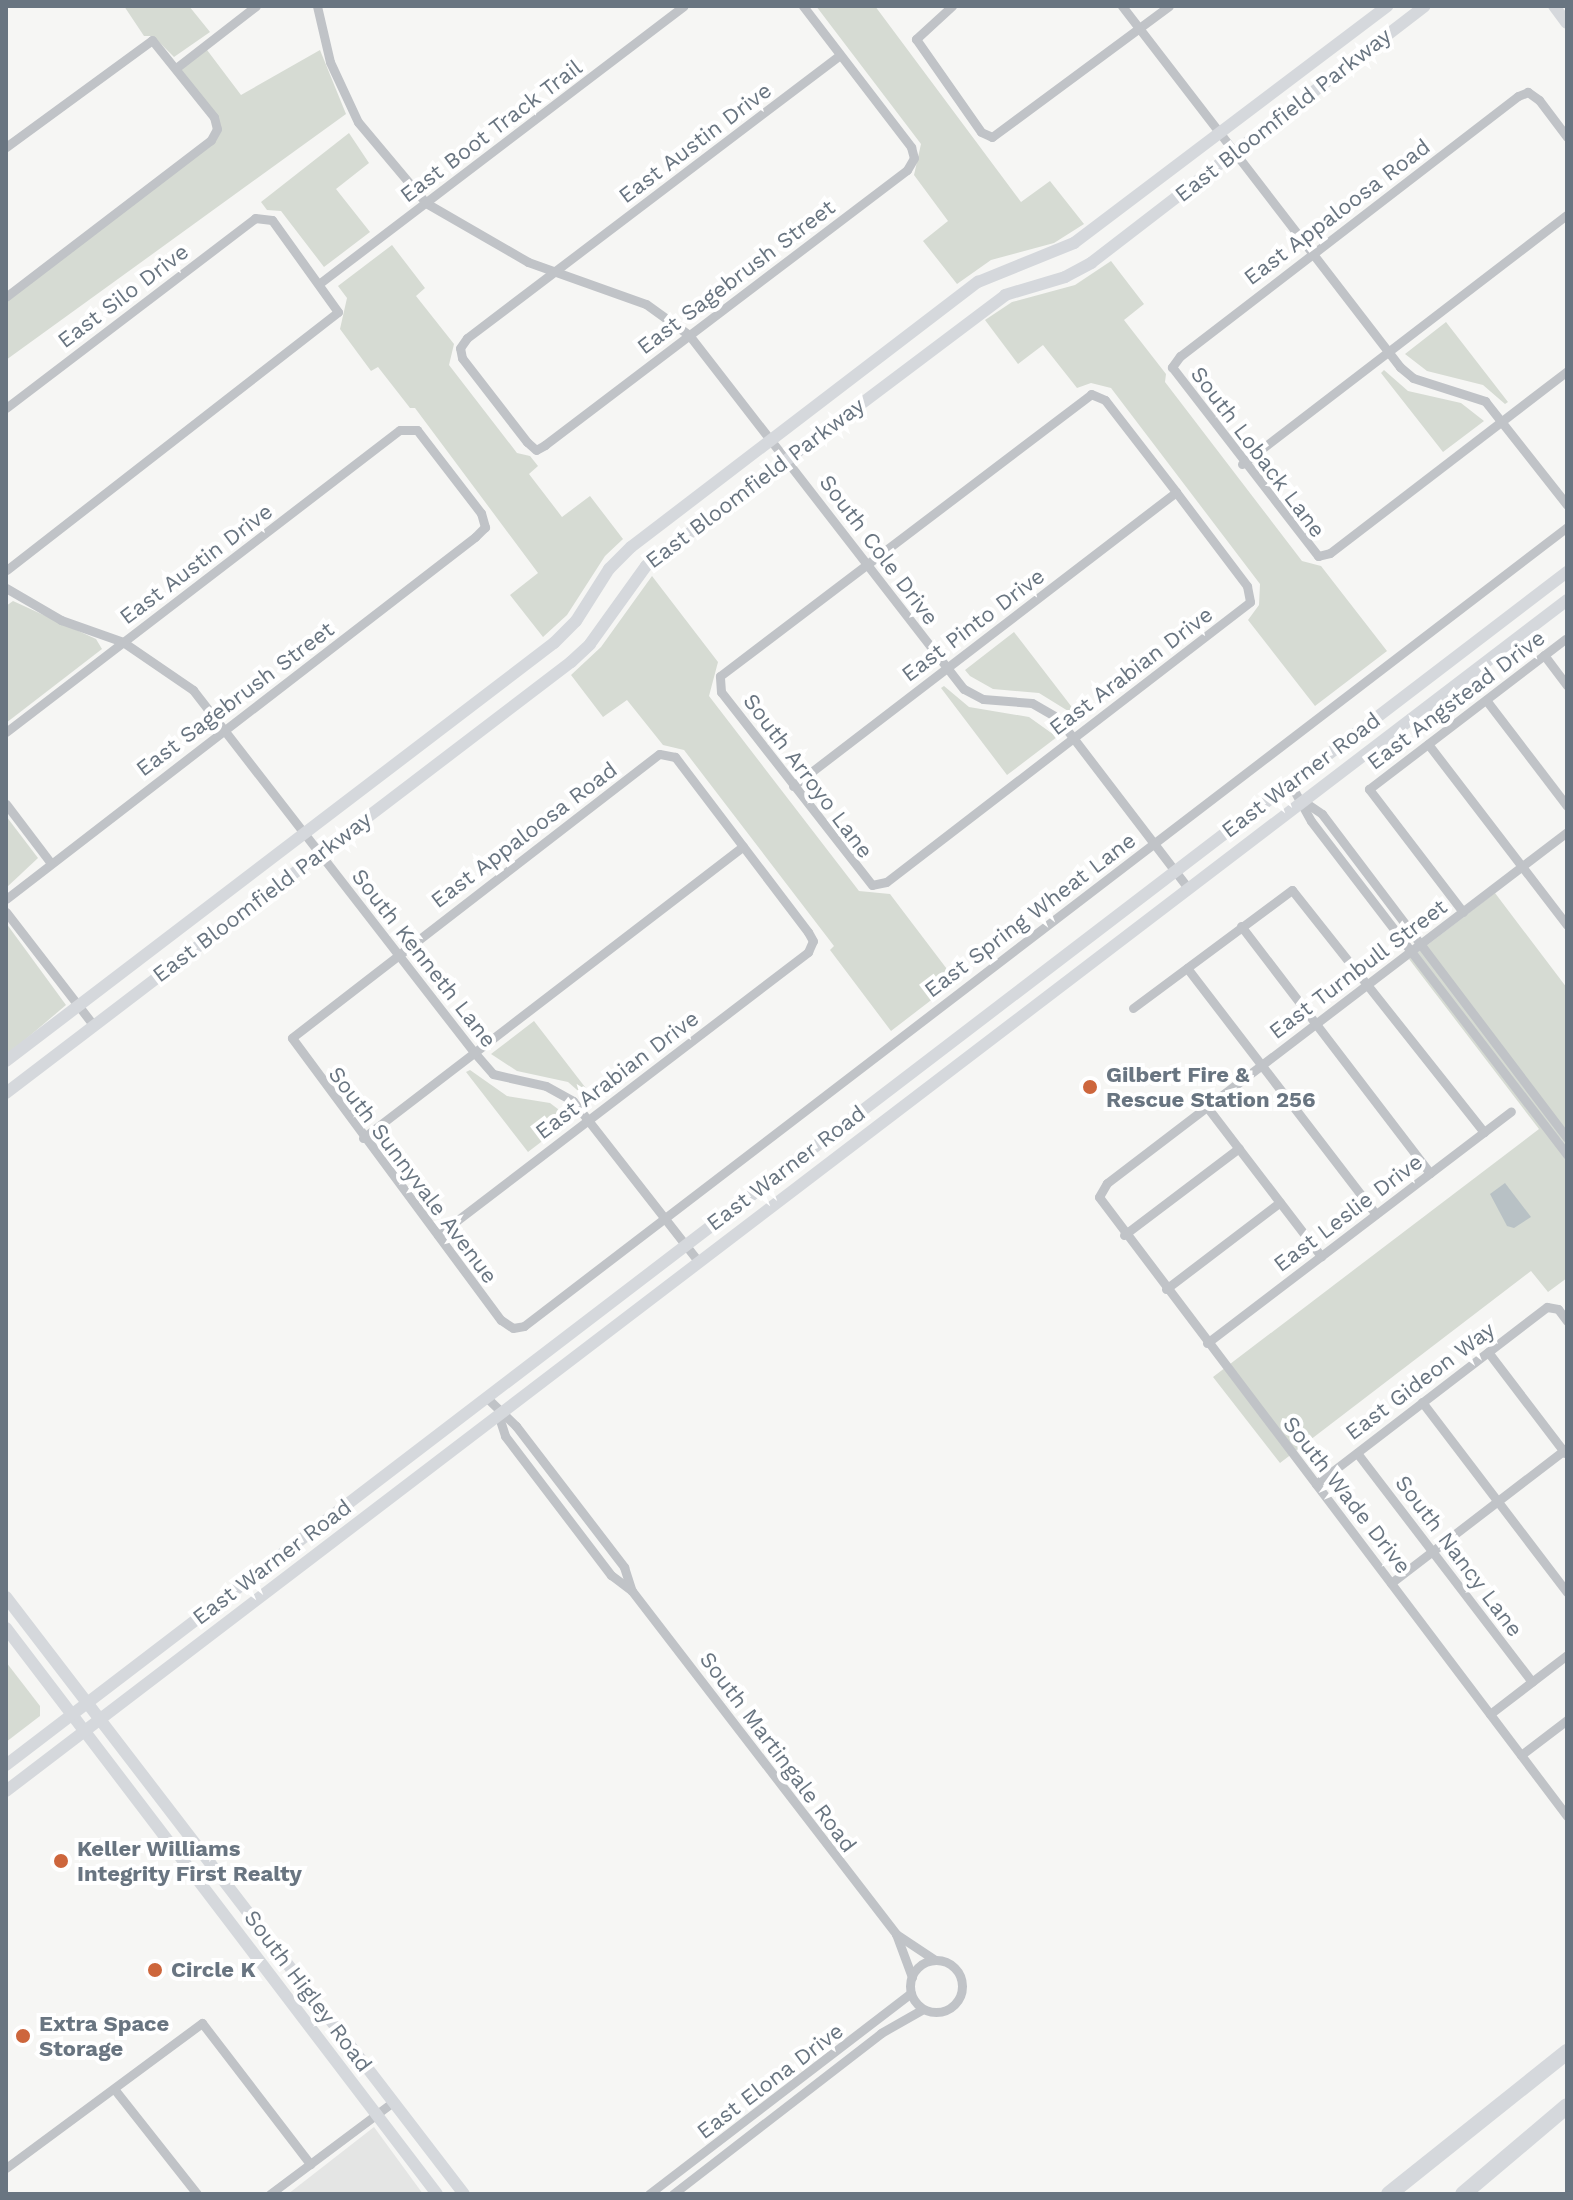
<!DOCTYPE html>
<html>
<head>
<meta charset="utf-8">
<style>
	body { margin:0 }
	#map { position:relative; width:1573px; height:2200px; overflow:hidden; background:#f6f6f4; font-family:"Work Sans",sans-serif }
	div>[style] { position:absolute }
	[style*='--x'] { left:calc(var(--x)*1px); top:calc(var(--y)*1px); width:calc(var(--w)*1px); rotate:calc(var(--a)*1deg) }
	.built>* { inset:0; background:#e4e5e4 }
	.green>* { inset:0; background:#d6dbd3 }
	.water>* { inset:0; background:#b8c1c5 }
	.street>* { height:9px; margin:-4.5px; padding:0 4.5px; transform-origin:4.5px; border-radius:4.5px; background:#c0c3c7 }
	.street>.ring { margin:-4.5px; padding:0; box-sizing:content-box; background:none; border:9px solid #c0c3c7; border-radius:50% }
	.secondary>* { height:12px; margin:-6px; padding:0 6px; transform-origin:6px; border-radius:6px; background:#d5d8dc }
	.highway>* { height:16px; margin:-8px; padding:0 8px; transform-origin:8px; border-radius:8px; background:#d5d8dc }
	.dots>* { width:22px; height:22px; translate:-50% -50%; box-sizing:border-box; border:4px solid #fff; border-radius:50% }
	span { translate:-50% -50%; white-space:nowrap; text-align:center; line-height:1.15; -webkit-text-stroke:8px #fff; paint-order:stroke }
	.street-label { font-size:22px; color:#697581 }
	.poi-label { font-size:22px; color:#697581; font-weight:700 }
	.left { translate:0 -50%; text-align:left }
	.frame { position:absolute; inset:0; border:8px solid #697581; pointer-events:none }
</style>
</head>
<body>
<div id="map">
	<div class="built">
		<div style="clip-path:polygon(374px 2127px,423px 2194px,288px 2194px)"></div>
	</div>
	<div class="green">
		<div style="clip-path:polygon(124px 6px,189px 6px,210px 32px,174px 57px,153px 36px,144px 36px)"></div>
		<div style="clip-path:polygon(816px 6px,875px 6px,1021px 202px,1050px 181px,1084px 224px,1054px 243px,991px 260px,957px 284px,923px 241px,948px 221px,914px 175px,921px 144px)"></div>
		<div style="clip-path:polygon(204px 46px,241px 95px,320px 50px,346px 114px,6px 360px,6px 298px,211px 140px,217px 129px,176px 68px)"></div>
		<div style="clip-path:polygon(349px 133px,369px 163px,336px 189px,370px 232px,324px 267px,281px 211px,267px 210px,261px 202px)"></div>
		<div style="clip-path:polygon(392px 245px,425px 288px,416px 296px,454px 344px,449px 365px,517px 453px,530px 456px,538px 466px,529px 474px,562px 517px,590px 496px,623px 539px,605px 556px,567px 615px,543px 637px,510px 595px,538px 573px,415px 408px,410px 408px,378px 367px,371px 371px,340px 329px,347px 298px,338px 286px)"></div>
		<div style="clip-path:polygon(1111px 261px,1144px 304px,1124px 320px,1166px 374px,1165px 382px,1302px 561px,1321px 566px,1387px 651px,1315px 706px,1248px 620px,1259px 605px,1260px 584px,1111px 388px,1091px 383px,1077px 388px,1043px 345px,1018px 364px,985px 320px,1012px 302px,1075px 285px)"></div>
		<div style="clip-path:polygon(1446px 322px,1508px 402px,1505px 404px,1483px 385px,1427px 371px,1405px 354px)"></div>
		<div style="clip-path:polygon(1384px 370px,1408px 391px,1461px 403px,1484px 421px,1443px 452px,1381px 373px)"></div>
		<div style="clip-path:polygon(652px 576px,718px 662px,709px 696px,859px 891px,890px 894px,956px 981px,891px 1031px,830px 950px,834px 946px,684px 750px,663px 745px,627px 700px,603px 717px,571px 675px,601px 647px)"></div>
		<div style="clip-path:polygon(13px 601px,96px 639px,102px 649px,6px 723px,6px 606px)"></div>
		<div style="clip-path:polygon(1014px 632px,1081px 719px,1039px 693px,993px 689px,970px 676px,965px 670px)"></div>
		<div style="clip-path:polygon(944px 686px,969px 707px,1029px 717px,1057px 737px,1007px 775px,941px 688px)"></div>
		<div style="clip-path:polygon(6px 816px,38px 858px,6px 888px)"></div>
		<div style="clip-path:polygon(1495px 893px,1567px 988px,1567px 1278px,1548px 1292px,1531px 1271px,1280px 1463px,1213px 1377px,1539px 1129px,1409px 959px)"></div>
		<div style="clip-path:polygon(6px 923px,66px 1005px,6px 1056px)"></div>
		<div style="clip-path:polygon(534px 1021px,595px 1100px,592px 1103px,568px 1082px,517px 1071px,491px 1054px)"></div>
		<div style="clip-path:polygon(470px 1070px,507px 1096px,550px 1103px,571px 1119px,528px 1152px,466px 1072px)"></div>
		<div style="clip-path:polygon(6px 1662px,40px 1706px,40px 1716px,6px 1742px)"></div>
	</div>
	<div class="water">
		<div style="clip-path:polygon(1505px 1183px,1531px 1217px,1514px 1228px,1507px 1226px,1490px 1194px)"></div>
	</div>
	<div class="street">
		<div style="--x:317;--y:6;--w:57;--a:76.9"></div>
		<div style="--x:330;--y:62;--w:66;--a:65"></div>
		<div style="--x:358;--y:122;--w:106;--a:50"></div>
		<div style="--x:426;--y:203;--w:118;--a:30"></div>
		<div style="--x:528;--y:262;--w:125;--a:19.6"></div>
		<div style="--x:646;--y:304;--w:53;--a:35.8"></div>
		<div style="--x:689;--y:335;--w:448;--a:52.2"></div>
		<div style="--x:964;--y:689;--w:21;--a:28"></div>
		<div style="--x:983;--y:699;--w:49;--a:4.7"></div>
		<div style="--x:1032;--y:703;--w:30;--a:30"></div>
		<div style="--x:1058;--y:718;--w:214;--a:52.6"></div>
		<div style="--x:803;--y:6;--w:178;--a:52.5"></div>
		<div style="--x:911;--y:147;--w:11;--a:75"></div>
		<div style="--x:914;--y:158;--w:14;--a:120"></div>
		<div style="--x:907;--y:170;--w:455;--a:142.8"></div>
		<div style="--x:545;--y:445;--w:10;--a:151"></div>
		<div style="--x:536;--y:450;--w:12;--a:-138"></div>
		<div style="--x:527;--y:442;--w:106;--a:-127.7"></div>
		<div style="--x:462;--y:358;--w:10;--a:-101"></div>
		<div style="--x:460;--y:348;--w:12;--a:-55"></div>
		<div style="--x:467;--y:338;--w:468;--a:-37.2"></div>
		<div style="--x:952;--y:6;--w:49;--a:137.5"></div>
		<div style="--x:916;--y:39;--w:113;--a:55"></div>
		<div style="--x:981;--y:132;--w:12;--a:24"></div>
		<div style="--x:992;--y:137;--w:220;--a:-36.5"></div>
		<div style="--x:1122;--y:6;--w:456;--a:52.4"></div>
		<div style="--x:1400;--y:367;--w:17;--a:40"></div>
		<div style="--x:1413;--y:378;--w:76;--a:17.7"></div>
		<div style="--x:1485;--y:401;--w:132;--a:51.7"></div>
		<div style="--x:176;--y:68;--w:101;--a:-37.8"></div>
		<div style="--x:1567;--y:137;--w:46;--a:-127.1"></div>
		<div style="--x:1539;--y:100;--w:14;--a:-144"></div>
		<div style="--x:1528;--y:92;--w:11;--a:158"></div>
		<div style="--x:1518;--y:96;--w:426;--a:142.4"></div>
		<div style="--x:1180;--y:356;--w:14;--a:126"></div>
		<div style="--x:1172;--y:367;--w:239;--a:52.3"></div>
		<div style="--x:1318;--y:556;--w:12;--a:-14"></div>
		<div style="--x:1330;--y:553;--w:299;--a:-37.5"></div>
		<div style="--x:6;--y:147;--w:181;--a:-36.2"></div>
		<div style="--x:152;--y:40;--w:99;--a:51.2"></div>
		<div style="--x:214;--y:117;--w:12;--a:76"></div>
		<div style="--x:217;--y:129;--w:13;--a:119"></div>
		<div style="--x:211;--y:140;--w:258;--a:142.6"></div>
		<div style="--x:320;--y:283;--w:457;--a:-37.3"></div>
		<div style="--x:1091;--y:394;--w:15;--a:23"></div>
		<div style="--x:1105;--y:400;--w:116;--a:52.3"></div>
		<div style="--x:1176;--y:492;--w:118;--a:52.9"></div>
		<div style="--x:1247;--y:586;--w:16;--a:79"></div>
		<div style="--x:1250;--y:602;--w:459;--a:142.4"></div>
		<div style="--x:886;--y:882;--w:14;--a:168"></div>
		<div style="--x:872;--y:885;--w:245;--a:-128"></div>
		<div style="--x:721;--y:692;--w:16;--a:-94"></div>
		<div style="--x:720;--y:676;--w:466;--a:-37.2"></div>
		<div style="--x:6;--y:408;--w:313;--a:-37.3"></div>
		<div style="--x:255;--y:218;--w:17;--a:7"></div>
		<div style="--x:272;--y:220;--w:113;--a:54.3"></div>
		<div style="--x:338;--y:312;--w:420;--a:142.1"></div>
		<div style="--x:1242;--y:464;--w:409;--a:-37.5"></div>
		<div style="--x:6;--y:588;--w:64;--a:30.2"></div>
		<div style="--x:61;--y:620;--w:66;--a:19.5"></div>
		<div style="--x:123;--y:642;--w:85;--a:34.4"></div>
		<div style="--x:193;--y:690;--w:457;--a:52.2"></div>
		<div style="--x:473;--y:1051;--w:30;--a:49"></div>
		<div style="--x:493;--y:1074;--w:54;--a:12.8"></div>
		<div style="--x:546;--y:1086;--w:31;--a:29"></div>
		<div style="--x:573;--y:1101;--w:204;--a:52"></div>
		<div style="--x:1544;--y:655;--w:38;--a:53"></div>
		<div style="--x:1486;--y:700;--w:133;--a:52.6"></div>
		<div style="--x:6;--y:732;--w:496;--a:-37.5"></div>
		<div style="--x:400;--y:430;--w:17;--a:0"></div>
		<div style="--x:417;--y:430;--w:105;--a:52.4"></div>
		<div style="--x:481;--y:513;--w:15;--a:74"></div>
		<div style="--x:485;--y:527;--w:14;--a:135"></div>
		<div style="--x:475;--y:537;--w:592;--a:142.34"></div>
		<div style="--x:1428;--y:744;--w:228;--a:52.5"></div>
		<div style="--x:1290;--y:783;--w:43;--a:61.1"></div>
		<div style="--x:1311;--y:821;--w:421;--a:52.5"></div>
		<div style="--x:793;--y:786;--w:483;--a:-37.5"></div>
		<div style="--x:1303;--y:801;--w:23;--a:34"></div>
		<div style="--x:1322;--y:814;--w:406;--a:52.9"></div>
		<div style="--x:6;--y:804;--w:73;--a:52.8"></div>
		<div style="--x:1567;--y:832;--w:579;--a:142.65"></div>
		<div style="--x:1107;--y:1183;--w:16;--a:120"></div>
		<div style="--x:1099;--y:1197;--w:776;--a:52.91"></div>
		<div style="--x:6;--y:912;--w:144;--a:52.3"></div>
		<div style="--x:1463;--y:912;--w:155;--a:-127.4"></div>
		<div style="--x:1369;--y:789;--w:247;--a:-37.4"></div>
		<div style="--x:1241;--y:926;--w:311;--a:52.6"></div>
		<div style="--x:1187;--y:968;--w:310;--a:52.5"></div>
		<div style="--x:1133;--y:1008;--w:198;--a:-36.6"></div>
		<div style="--x:1292;--y:890;--w:309;--a:51.6"></div>
		<div style="--x:1207;--y:1107;--w:188;--a:52.6"></div>
		<div style="--x:363;--y:1138;--w:479;--a:-37.5"></div>
		<div style="--x:438;--y:1235;--w:466;--a:-37.4"></div>
		<div style="--x:808;--y:952;--w:12;--a:-66"></div>
		<div style="--x:813;--y:941;--w:10;--a:-119"></div>
		<div style="--x:808;--y:932;--w:220;--a:-127.2"></div>
		<div style="--x:675;--y:757;--w:16;--a:-169"></div>
		<div style="--x:659;--y:754;--w:464;--a:142.3"></div>
		<div style="--x:292;--y:1038;--w:351;--a:53.5"></div>
		<div style="--x:501;--y:1320;--w:14;--a:34"></div>
		<div style="--x:513;--y:1328;--w:11;--a:-10"></div>
		<div style="--x:524;--y:1326;--w:1314;--a:-37.45"></div>
		<div style="--x:1124;--y:1235;--w:144;--a:-37.1"></div>
		<div style="--x:1166;--y:1289;--w:143;--a:-37.3"></div>
		<div style="--x:1207;--y:1343;--w:382;--a:-37.3"></div>
		<div style="--x:1488;--y:1352;--w:127;--a:52.7"></div>
		<div style="--x:486;--y:1397;--w:42;--a:44"></div>
		<div style="--x:516;--y:1426;--w:178;--a:52.5"></div>
		<div style="--x:624;--y:1567;--w:25;--a:72"></div>
		<div style="--x:1422;--y:1402;--w:239;--a:52.7"></div>
		<div style="--x:498;--y:1414;--w:23;--a:72"></div>
		<div style="--x:505;--y:1436;--w:175;--a:52.7"></div>
		<div style="--x:611;--y:1575;--w:26;--a:37"></div>
		<div style="--x:632;--y:1591;--w:433;--a:52.4"></div>
		<div style="--x:896;--y:1934;--w:46;--a:69.6"></div>
		<div style="--x:1357;--y:1453;--w:288;--a:52.6"></div>
		<div style="--x:1316;--y:1484;--w:291;--a:-37.5"></div>
		<div style="--x:1547;--y:1307;--w:11;--a:10"></div>
		<div style="--x:1558;--y:1309;--w:15;--a:53"></div>
		<div style="--x:1391;--y:1583;--w:222;--a:-37.5"></div>
		<div style="--x:1490;--y:1714;--w:97;--a:-37.5"></div>
		<div style="--x:1521;--y:1755;--w:58;--a:-37.3"></div>
		<div style="--x:896;--y:1934;--w:47;--a:33.7"></div>
		<div class="ring" style="left:910px;top:1960px;width:43px;height:43px"></div>
		<div style="--x:115;--y:2090;--w:132;--a:51.7"></div>
		<div style="--x:6;--y:2168;--w:244;--a:-36.5"></div>
		<div style="--x:202;--y:2023;--w:178;--a:52.5"></div>
		<div style="--x:270;--y:2194;--w:154;--a:-36.8"></div>
		<div style="--x:649;--y:2194;--w:330;--a:-37.5"></div>
		<div style="--x:673;--y:2194;--w:263;--a:-37.7"></div>
		<div style="--x:881;--y:2033;--w:48;--a:-29.7"></div>
	</div>
	<div class="secondary">
		<div style="--x:1554;--y:6;--w:21;--a:53"></div>
		<div style="--x:6;--y:1061;--w:689;--a:-37.34"></div>
		<div style="--x:554;--y:643;--w:31;--a:-45"></div>
		<div style="--x:576;--y:621;--w:62;--a:-57.6"></div>
		<div style="--x:609;--y:569;--w:31;--a:-45"></div>
		<div style="--x:631;--y:547;--w:437;--a:-37.4"></div>
		<div style="--x:978;--y:282;--w:104;--a:-22.1"></div>
		<div style="--x:1074;--y:243;--w:393;--a:-37.1"></div>
		<div style="--x:6;--y:1093;--w:711;--a:-37.34"></div>
		<div style="--x:571;--y:662;--w:26;--a:-43"></div>
		<div style="--x:590;--y:644;--w:96;--a:-54.3"></div>
		<div style="--x:646;--y:566;--w:450;--a:-37"></div>
		<div style="--x:1005;--y:295;--w:63;--a:-16.7"></div>
		<div style="--x:1065;--y:277;--w:30;--a:-28"></div>
		<div style="--x:1091;--y:263;--w:421;--a:-37.6"></div>
		<div style="--x:6;--y:1597;--w:752;--a:52.51"></div>
		<div style="--x:6;--y:1628;--w:711;--a:52.71"></div>
		<div style="--x:6;--y:1765;--w:1965;--a:-37.39"></div>
		<div style="--x:6;--y:1791;--w:1963;--a:-37.34"></div>
	</div>
	<div class="highway">
		<div style="--x:1389;--y:2194;--w:228;--a:-38.6"></div>
		<div style="--x:1463;--y:2194;--w:136;--a:-40.2"></div>
	</div>
	<div class="dots">
		<div style="left:1090px;top:1087px;background:#cd663c"></div>
		<div style="left:61px;top:1861px;background:#cd663c"></div>
		<div style="left:155px;top:1970px;background:#cd663c"></div>
		<div style="left:23px;top:2036px;background:#cd663c"></div>
	</div>
	<div class="street-label">
		<span style="left:1283px;top:115px;rotate:-38deg">East Bloomfield Parkway</span>
		<span style="left:491px;top:131px;rotate:-37deg">East Boot Track Trail</span>
		<span style="left:695px;top:143px;rotate:-37deg">East Austin Drive</span>
		<span style="left:1337px;top:212px;rotate:-37deg">East Appaloosa Road</span>
		<span style="left:736px;top:277px;rotate:-37deg">East Sagebrush Street</span>
		<span style="left:123px;top:296px;rotate:-37deg">East Silo Drive</span>
		<span style="left:1258px;top:452px;rotate:53deg">South Loback Lane</span>
		<span style="left:755px;top:483px;rotate:-37deg">East Bloomfield Parkway</span>
		<span style="left:879px;top:550px;rotate:53deg">South Cole Drive</span>
		<span style="left:196px;top:564px;rotate:-37deg">East Austin Drive</span>
		<span style="left:973px;top:625px;rotate:-37deg">East Pinto Drive</span>
		<span style="left:1131px;top:671px;rotate:-37deg">East Arabian Drive</span>
		<span style="left:235px;top:699px;rotate:-37deg">East Sagebrush Street</span>
		<span style="left:1456px;top:700px;rotate:-37deg">East Angstead Drive</span>
		<span style="left:1301px;top:775px;rotate:-37deg">East Warner Road</span>
		<span style="left:808px;top:776px;rotate:53deg">South Arroyo Lane</span>
		<span style="left:524px;top:835px;rotate:-37deg">East Appaloosa Road</span>
		<span style="left:262px;top:897px;rotate:-37deg">East Bloomfield Parkway</span>
		<span style="left:1030px;top:915px;rotate:-37deg">East Spring Wheat Lane</span>
		<span style="left:424px;top:958px;rotate:52deg">South Kenneth Lane</span>
		<span style="left:1358px;top:969px;rotate:-37deg">East Turnbull Street</span>
		<span style="left:617px;top:1075px;rotate:-37deg">East Arabian Drive</span>
		<span style="left:786px;top:1168px;rotate:-37deg">East Warner Road</span>
		<span style="left:413px;top:1175px;rotate:53deg">South Sunnyvale Avenue</span>
		<span style="left:1348px;top:1213px;rotate:-37deg">East Leslie Drive</span>
		<span style="left:1420px;top:1381px;rotate:-37deg">East Gideon Way</span>
		<span style="left:1347px;top:1495px;rotate:52deg">South Wade Drive</span>
		<span style="left:1459px;top:1556px;rotate:53deg">South Nancy Lane</span>
		<span style="left:272px;top:1562px;rotate:-37deg">East Warner Road</span>
		<span style="left:778px;top:1752px;rotate:53deg">South Martingale Road</span>
		<span style="left:308px;top:1991px;rotate:53deg">South Higley Road</span>
		<span style="left:770px;top:2081px;rotate:-37deg">East Elona Drive</span>
	</div>
	<div class="poi-label">
		<span class="left" style="left:1106px;top:1087px">Gilbert Fire &amp;<br>Rescue Station 256</span>
		<span class="left" style="left:77px;top:1861px">Keller Williams<br>Integrity First Realty</span>
		<span class="left" style="left:171px;top:1970px">Circle K</span>
		<span class="left" style="left:39px;top:2036px">Extra Space<br>Storage</span>
	</div>
	<div class="frame"></div>
</div>
</body>
</html>
